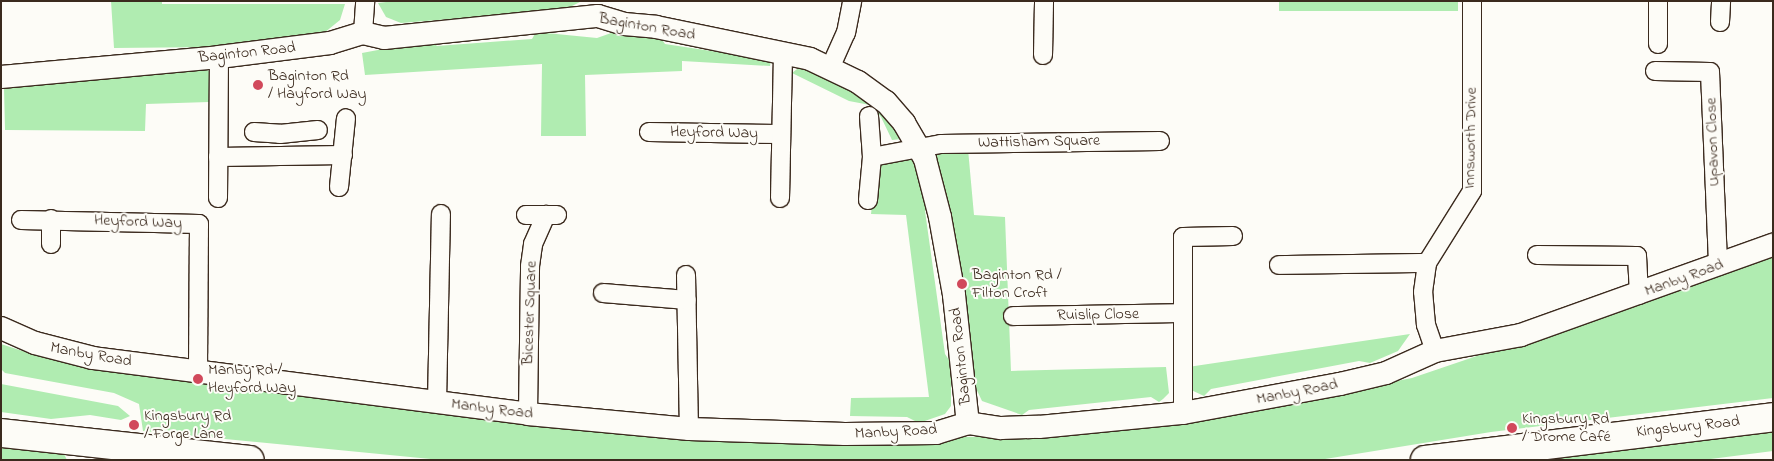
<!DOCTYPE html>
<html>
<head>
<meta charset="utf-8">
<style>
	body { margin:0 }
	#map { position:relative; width:1774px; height:461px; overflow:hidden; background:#fdfcf7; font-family:"Indie Flower",sans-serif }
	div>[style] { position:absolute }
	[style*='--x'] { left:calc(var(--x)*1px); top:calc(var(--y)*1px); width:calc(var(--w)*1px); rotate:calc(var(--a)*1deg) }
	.green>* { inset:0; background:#b0ecb1; transform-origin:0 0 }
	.roads { filter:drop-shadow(1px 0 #3b2a1e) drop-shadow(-1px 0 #3b2a1e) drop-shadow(0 1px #3b2a1e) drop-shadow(0 -1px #3b2a1e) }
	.minor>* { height:18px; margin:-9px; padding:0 9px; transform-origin:9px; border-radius:9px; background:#fdfcf7 }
	.tertiary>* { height:22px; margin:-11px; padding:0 11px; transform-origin:11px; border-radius:11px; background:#fdfcf7 }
	.trunk>* { height:28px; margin:-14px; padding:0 14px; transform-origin:14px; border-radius:14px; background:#fdfcf7 }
	.dots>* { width:14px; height:14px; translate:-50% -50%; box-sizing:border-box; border:2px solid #fdfcf7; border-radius:50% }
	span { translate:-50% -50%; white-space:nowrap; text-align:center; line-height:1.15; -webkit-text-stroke:4px #fdfcf7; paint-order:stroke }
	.street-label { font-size:16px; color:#3b2a1e }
	.poi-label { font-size:16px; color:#3b2a1e }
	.left { translate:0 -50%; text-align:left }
	.frame { position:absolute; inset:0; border:2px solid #3b2a1e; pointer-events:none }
</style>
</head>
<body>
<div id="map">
	<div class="green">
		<div style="clip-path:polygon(111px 1px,162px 1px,162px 4px,345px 4px,340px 20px,324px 33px,212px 47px,114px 48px)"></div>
		<div style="clip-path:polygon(394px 1px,582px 1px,564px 10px,401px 23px,386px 17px,378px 3px)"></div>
		<div style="left:1279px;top:1px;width:179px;height:10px"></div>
		<div style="clip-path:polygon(536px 32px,597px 38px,614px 32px,661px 38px,665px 44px,771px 60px,770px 66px,682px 61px,682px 71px,585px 75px,586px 136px,541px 136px,542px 64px,365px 75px,362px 53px,431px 40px,437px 46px,532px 39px)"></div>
		<div style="clip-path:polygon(801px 66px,843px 84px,888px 117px,901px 139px,892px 140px,881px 117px,870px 105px,849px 101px,792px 73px)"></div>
		<div style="clip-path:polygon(203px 67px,210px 72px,209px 102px,146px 104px,145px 131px,5px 130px,4px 88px)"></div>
		<div style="clip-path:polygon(968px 149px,974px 215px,1005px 217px,1011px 371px,1166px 367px,1169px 393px,1163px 399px,1159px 402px,1151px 397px,1029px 410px,1022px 415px,982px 401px,973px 382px,936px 156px,941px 152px)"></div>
		<div style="clip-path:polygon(907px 154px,915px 159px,929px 207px,925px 211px,945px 354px,951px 363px,951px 406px,945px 414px,919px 423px,907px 417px,850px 416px,851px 398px,929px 397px,906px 215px,871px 214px,877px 160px)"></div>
		<div style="clip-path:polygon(1773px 255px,1773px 398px,1491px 432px,1319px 460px,441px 460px,143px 431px,139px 404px,114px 393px,5px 373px,1px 369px,1px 344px,38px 356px,50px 355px,704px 436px,985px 437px,1186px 422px,1412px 378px)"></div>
		<div style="clip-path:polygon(1410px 334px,1398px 351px,1370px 363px,1359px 361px,1211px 389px,1204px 396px,1189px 389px,1188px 367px)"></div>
		<div style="clip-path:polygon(1px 384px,118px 406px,130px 416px,121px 420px,90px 415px,51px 419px,1px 412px)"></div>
		<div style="clip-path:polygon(1773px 423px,1773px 451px,1703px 460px,1468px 460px)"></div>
		<div style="clip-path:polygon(1px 442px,62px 450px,67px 460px,1px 460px)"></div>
	</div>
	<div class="roads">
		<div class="minor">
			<div style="--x:1720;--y:22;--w:21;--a:-87"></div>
			<div style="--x:363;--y:33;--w:32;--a:-86"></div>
			<div style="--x:1658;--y:44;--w:43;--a:-90"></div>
			<div style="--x:1043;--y:55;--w:54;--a:-88.9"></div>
			<div style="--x:831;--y:66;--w:36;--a:-66"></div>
			<div style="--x:846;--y:33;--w:33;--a:-79"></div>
			<div style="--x:1655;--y:71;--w:55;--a:1"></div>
			<div style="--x:1710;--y:72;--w:194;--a:87.6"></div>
			<div style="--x:254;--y:132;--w:26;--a:4"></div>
			<div style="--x:280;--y:134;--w:38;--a:-6"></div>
			<div style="--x:649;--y:132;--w:130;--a:0.9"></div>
			<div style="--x:218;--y:157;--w:125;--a:-0.9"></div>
			<div style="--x:872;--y:157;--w:70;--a:-10.7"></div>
			<div style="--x:941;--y:144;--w:219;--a:-0.8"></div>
			<div style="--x:339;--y:187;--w:69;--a:-84.2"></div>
			<div style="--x:218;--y:198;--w:141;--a:-89.6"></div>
			<div style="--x:780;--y:198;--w:145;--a:-88.8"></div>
			<div style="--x:868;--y:200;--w:43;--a:-84.7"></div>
			<div style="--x:872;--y:157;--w:41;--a:-94.2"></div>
			<div style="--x:526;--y:215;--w:31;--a:0"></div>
			<div style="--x:21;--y:220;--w:178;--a:1.3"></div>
			<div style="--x:199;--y:224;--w:147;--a:90.4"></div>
			<div style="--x:51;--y:244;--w:25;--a:-90"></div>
			<div style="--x:1537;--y:255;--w:100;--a:0.6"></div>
			<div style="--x:1637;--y:256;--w:39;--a:87"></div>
			<div style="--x:1279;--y:265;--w:148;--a:-0.8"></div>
			<div style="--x:686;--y:275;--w:154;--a:88.9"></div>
			<div style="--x:603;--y:293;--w:84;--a:4.8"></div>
			<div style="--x:1013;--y:316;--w:170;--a:-1"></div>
			<div style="--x:1435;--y:351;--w:28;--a:-109"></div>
			<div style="--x:1426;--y:325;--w:33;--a:-95"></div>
			<div style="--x:1423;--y:292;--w:29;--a:-82"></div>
			<div style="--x:1427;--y:263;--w:85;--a:-58"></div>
			<div style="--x:1472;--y:191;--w:190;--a:-90"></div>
			<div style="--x:437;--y:402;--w:188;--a:-88.8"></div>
			<div style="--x:1183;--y:413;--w:176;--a:-90"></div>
			<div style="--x:1183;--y:237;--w:50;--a:-1.1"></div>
			<div style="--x:528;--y:414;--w:148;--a:-89.2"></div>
			<div style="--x:530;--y:266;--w:22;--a:-82"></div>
			<div style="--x:533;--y:244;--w:32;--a:-66"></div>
		</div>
		<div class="tertiary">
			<div style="--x:1;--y:77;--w:219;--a:-5.2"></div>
			<div style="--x:219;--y:57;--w:112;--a:-7.2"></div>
			<div style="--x:330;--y:43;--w:34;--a:-17"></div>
			<div style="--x:363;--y:33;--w:22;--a:13"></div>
			<div style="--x:384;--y:38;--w:215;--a:-5.9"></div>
			<div style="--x:598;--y:16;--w:27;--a:17"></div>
			<div style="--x:624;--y:24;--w:32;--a:5"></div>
			<div style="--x:656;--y:27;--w:157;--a:11.7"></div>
			<div style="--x:810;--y:59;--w:53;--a:25.6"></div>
			<div style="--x:858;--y:82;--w:34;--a:36"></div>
			<div style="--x:886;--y:102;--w:28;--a:49"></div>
			<div style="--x:904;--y:123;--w:42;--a:59.7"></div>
			<div style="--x:925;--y:159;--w:60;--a:75.5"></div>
			<div style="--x:940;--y:217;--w:79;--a:79.8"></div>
			<div style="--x:954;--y:295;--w:129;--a:83.8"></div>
			<div style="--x:1;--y:328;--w:37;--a:24"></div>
			<div style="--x:35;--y:343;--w:60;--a:14.5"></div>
			<div style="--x:93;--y:358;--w:439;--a:7.3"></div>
			<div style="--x:528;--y:414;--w:162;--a:5.3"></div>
			<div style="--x:689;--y:429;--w:156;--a:1.8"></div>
			<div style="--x:845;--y:434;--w:91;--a:-0.6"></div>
			<div style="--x:936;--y:433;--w:34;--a:-17"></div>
			<div style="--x:968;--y:423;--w:33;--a:9"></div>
			<div style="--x:1001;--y:428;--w:38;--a:-2"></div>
			<div style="--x:1039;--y:427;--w:145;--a:-5.6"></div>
			<div style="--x:1183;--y:413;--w:160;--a:-10.5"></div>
			<div style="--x:1340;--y:384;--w:47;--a:-13.4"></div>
			<div style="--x:1386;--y:373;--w:54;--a:-24.2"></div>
			<div style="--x:1435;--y:351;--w:87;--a:-10.5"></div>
			<div style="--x:1521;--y:335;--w:268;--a:-19.7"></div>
		</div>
		<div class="trunk">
			<div style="--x:1;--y:433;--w:250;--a:6.2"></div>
			<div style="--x:1425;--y:460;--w:351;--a:-7"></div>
		</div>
	</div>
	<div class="dots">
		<div style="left:258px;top:85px;background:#d1495b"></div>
		<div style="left:962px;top:284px;background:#d1495b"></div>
		<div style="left:198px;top:379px;background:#d1495b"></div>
		<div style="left:134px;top:425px;background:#d1495b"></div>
		<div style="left:1512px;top:428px;background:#d1495b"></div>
	</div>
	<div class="street-label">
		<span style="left:647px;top:27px;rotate:10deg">Baginton Road</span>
		<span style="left:247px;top:53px;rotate:-6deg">Baginton Road</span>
		<span style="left:714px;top:133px;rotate:1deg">Heyford Way</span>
		<span style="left:1471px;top:138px;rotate:-89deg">Innsworth Drive</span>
		<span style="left:1039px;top:142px;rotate:-1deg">Wattisham Square</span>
		<span style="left:1713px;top:142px;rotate:-92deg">Upavon Close</span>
		<span style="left:138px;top:222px;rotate:2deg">Heyford Way</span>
		<span style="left:1684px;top:278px;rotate:-20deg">Manby Road</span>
		<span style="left:530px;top:313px;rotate:-88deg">Bicester Square</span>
		<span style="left:1098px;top:315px;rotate:-1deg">Ruislip Close</span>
		<span style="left:91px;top:355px;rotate:10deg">Manby Road</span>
		<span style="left:961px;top:356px;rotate:-96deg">Baginton Road</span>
		<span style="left:1297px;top:392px;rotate:-11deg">Manby Road</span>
		<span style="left:492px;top:409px;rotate:7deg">Manby Road</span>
		<span style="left:1688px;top:427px;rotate:-6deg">Kingsbury Road</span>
		<span style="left:896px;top:432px;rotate:-3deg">Manby Road</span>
	</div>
	<div class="poi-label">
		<span class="left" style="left:268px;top:85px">Baginton Rd<br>/ Hayford Way</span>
		<span class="left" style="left:972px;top:284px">Baginton Rd /<br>Filton Croft</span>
		<span class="left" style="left:208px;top:379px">Manby Rd /<br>Heyford Way</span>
		<span class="left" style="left:144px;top:425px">Kingsbury Rd<br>/ Forge Lane</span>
		<span class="left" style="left:1522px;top:428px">Kingsbury Rd<br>/ Drome Café</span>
	</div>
	<div class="frame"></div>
</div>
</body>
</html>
